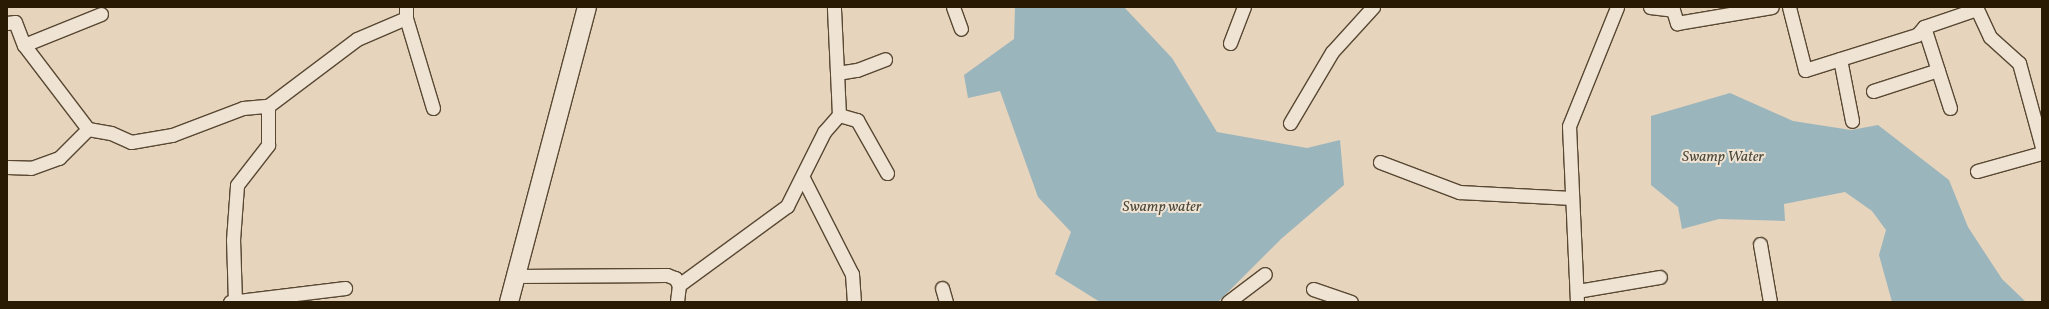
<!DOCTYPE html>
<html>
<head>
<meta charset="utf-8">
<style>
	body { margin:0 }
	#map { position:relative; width:2049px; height:309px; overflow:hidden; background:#e6d4bd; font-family:Vollkorn,serif }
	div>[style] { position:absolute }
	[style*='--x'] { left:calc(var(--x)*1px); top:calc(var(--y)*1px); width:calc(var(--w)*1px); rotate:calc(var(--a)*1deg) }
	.water>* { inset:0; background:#9bb5bc }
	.roads { filter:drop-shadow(1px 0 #584832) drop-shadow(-1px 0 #584832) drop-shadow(0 1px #584832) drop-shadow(0 -1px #584832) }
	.street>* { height:13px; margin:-6.5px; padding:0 6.5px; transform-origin:6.5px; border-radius:6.5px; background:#efe3d4 }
	.secondary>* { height:18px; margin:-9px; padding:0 9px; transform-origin:9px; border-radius:9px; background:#efe3d4 }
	span { translate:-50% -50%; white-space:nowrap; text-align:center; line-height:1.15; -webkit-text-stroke:4px #efe3d4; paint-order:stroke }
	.water-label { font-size:15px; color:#4b483a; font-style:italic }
	.frame { position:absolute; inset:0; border:8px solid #291a03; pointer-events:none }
</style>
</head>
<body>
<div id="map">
	<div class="water">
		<div style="clip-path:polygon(1015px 7px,1124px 7px,1172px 58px,1217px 132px,1307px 148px,1340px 140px,1344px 185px,1281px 239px,1218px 302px,1100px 302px,1055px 274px,1071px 232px,1038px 197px,1000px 91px,968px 98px,964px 75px,1014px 39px)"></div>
		<div style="clip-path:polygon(1730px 93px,1793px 121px,1851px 130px,1878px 125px,1949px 180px,1968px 227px,2002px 279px,2026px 302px,1892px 302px,1879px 255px,1886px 230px,1872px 211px,1845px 192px,1784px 204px,1785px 221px,1719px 219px,1682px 229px,1678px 207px,1651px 185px,1651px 116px)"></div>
	</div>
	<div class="roads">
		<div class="street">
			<div style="--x:406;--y:7;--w:11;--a:90"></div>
			<div style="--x:406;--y:18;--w:94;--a:73.3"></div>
			<div style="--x:953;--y:7;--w:23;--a:70"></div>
			<div style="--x:1650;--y:7;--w:23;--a:7"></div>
			<div style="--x:1673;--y:10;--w:14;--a:73"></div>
			<div style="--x:1677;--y:23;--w:96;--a:-9.6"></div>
			<div style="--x:1789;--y:7;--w:65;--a:75.7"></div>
			<div style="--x:1805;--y:70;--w:117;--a:-17.4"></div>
			<div style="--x:1917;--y:35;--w:11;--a:-49"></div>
			<div style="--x:1924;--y:27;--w:56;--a:-18.8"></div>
			<div style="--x:1976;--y:7;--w:33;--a:65"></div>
			<div style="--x:1990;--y:37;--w:39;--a:42"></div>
			<div style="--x:2019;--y:63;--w:87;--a:74.7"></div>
			<div style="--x:7;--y:23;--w:8;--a:-7"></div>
			<div style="--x:15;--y:22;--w:25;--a:69"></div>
			<div style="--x:24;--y:45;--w:106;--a:52.7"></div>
			<div style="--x:88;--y:129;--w:23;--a:10"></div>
			<div style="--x:111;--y:133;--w:22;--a:24"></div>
			<div style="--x:131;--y:142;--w:42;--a:-9.7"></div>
			<div style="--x:172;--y:135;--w:76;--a:-20.8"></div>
			<div style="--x:243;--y:108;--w:25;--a:-5"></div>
			<div style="--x:268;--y:106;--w:111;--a:-37"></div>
			<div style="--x:357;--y:39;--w:53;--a:-23.2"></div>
			<div style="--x:1924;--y:27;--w:85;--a:72.2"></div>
			<div style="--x:1230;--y:43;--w:39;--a:-69"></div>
			<div style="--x:24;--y:45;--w:83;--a:-21.9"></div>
			<div style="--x:1840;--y:59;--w:63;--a:79"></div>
			<div style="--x:837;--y:73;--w:20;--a:-9"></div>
			<div style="--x:857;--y:70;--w:30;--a:-21"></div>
			<div style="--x:1873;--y:91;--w:68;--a:-17.9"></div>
			<div style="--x:839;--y:115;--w:19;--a:16"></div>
			<div style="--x:857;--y:120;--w:61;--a:60.5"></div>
			<div style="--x:1290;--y:123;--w:82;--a:-59.4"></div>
			<div style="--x:1332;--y:52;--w:61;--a:-47.7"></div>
			<div style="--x:1380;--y:162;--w:85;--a:20.8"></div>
			<div style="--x:1459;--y:192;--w:113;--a:3"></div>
			<div style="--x:7;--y:167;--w:24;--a:2"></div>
			<div style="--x:31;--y:168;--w:30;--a:-20"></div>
			<div style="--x:59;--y:158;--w:41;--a:-45"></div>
			<div style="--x:1977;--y:171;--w:67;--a:-15.5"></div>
			<div style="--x:803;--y:178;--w:108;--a:63"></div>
			<div style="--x:852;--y:274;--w:28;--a:86"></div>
			<div style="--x:1760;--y:244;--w:59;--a:80.2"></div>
			<div style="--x:516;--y:276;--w:151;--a:-0.4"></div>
			<div style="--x:667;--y:275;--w:9;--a:21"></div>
			<div style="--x:675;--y:278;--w:8;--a:60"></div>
			<div style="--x:679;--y:285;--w:17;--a:97"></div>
			<div style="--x:679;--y:285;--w:134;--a:-36.2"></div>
			<div style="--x:787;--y:206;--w:83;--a:-63.4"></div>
			<div style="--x:824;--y:132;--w:23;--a:-49"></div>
			<div style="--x:839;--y:115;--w:108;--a:-92.7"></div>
			<div style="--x:942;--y:288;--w:15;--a:74"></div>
			<div style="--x:1313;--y:289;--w:40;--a:18.9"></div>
			<div style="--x:1577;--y:291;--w:84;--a:-9.6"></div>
			<div style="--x:230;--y:302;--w:116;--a:-6.9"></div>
			<div style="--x:235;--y:302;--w:62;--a:-91.8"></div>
			<div style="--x:233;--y:240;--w:55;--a:-85.8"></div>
			<div style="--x:237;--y:185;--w:51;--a:-52.2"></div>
			<div style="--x:268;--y:145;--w:39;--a:-90"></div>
			<div style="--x:1228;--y:302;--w:46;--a:-37.1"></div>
			<div style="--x:1577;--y:302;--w:176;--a:-92.6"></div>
			<div style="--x:1569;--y:126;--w:128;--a:-68"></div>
		</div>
		<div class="secondary">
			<div style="--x:509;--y:302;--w:305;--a:-75.2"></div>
		</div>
	</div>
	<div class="water-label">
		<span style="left:1723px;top:158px">Swamp Water</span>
		<span style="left:1162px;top:208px">Swamp water</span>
	</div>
	<div class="frame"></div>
</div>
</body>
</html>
